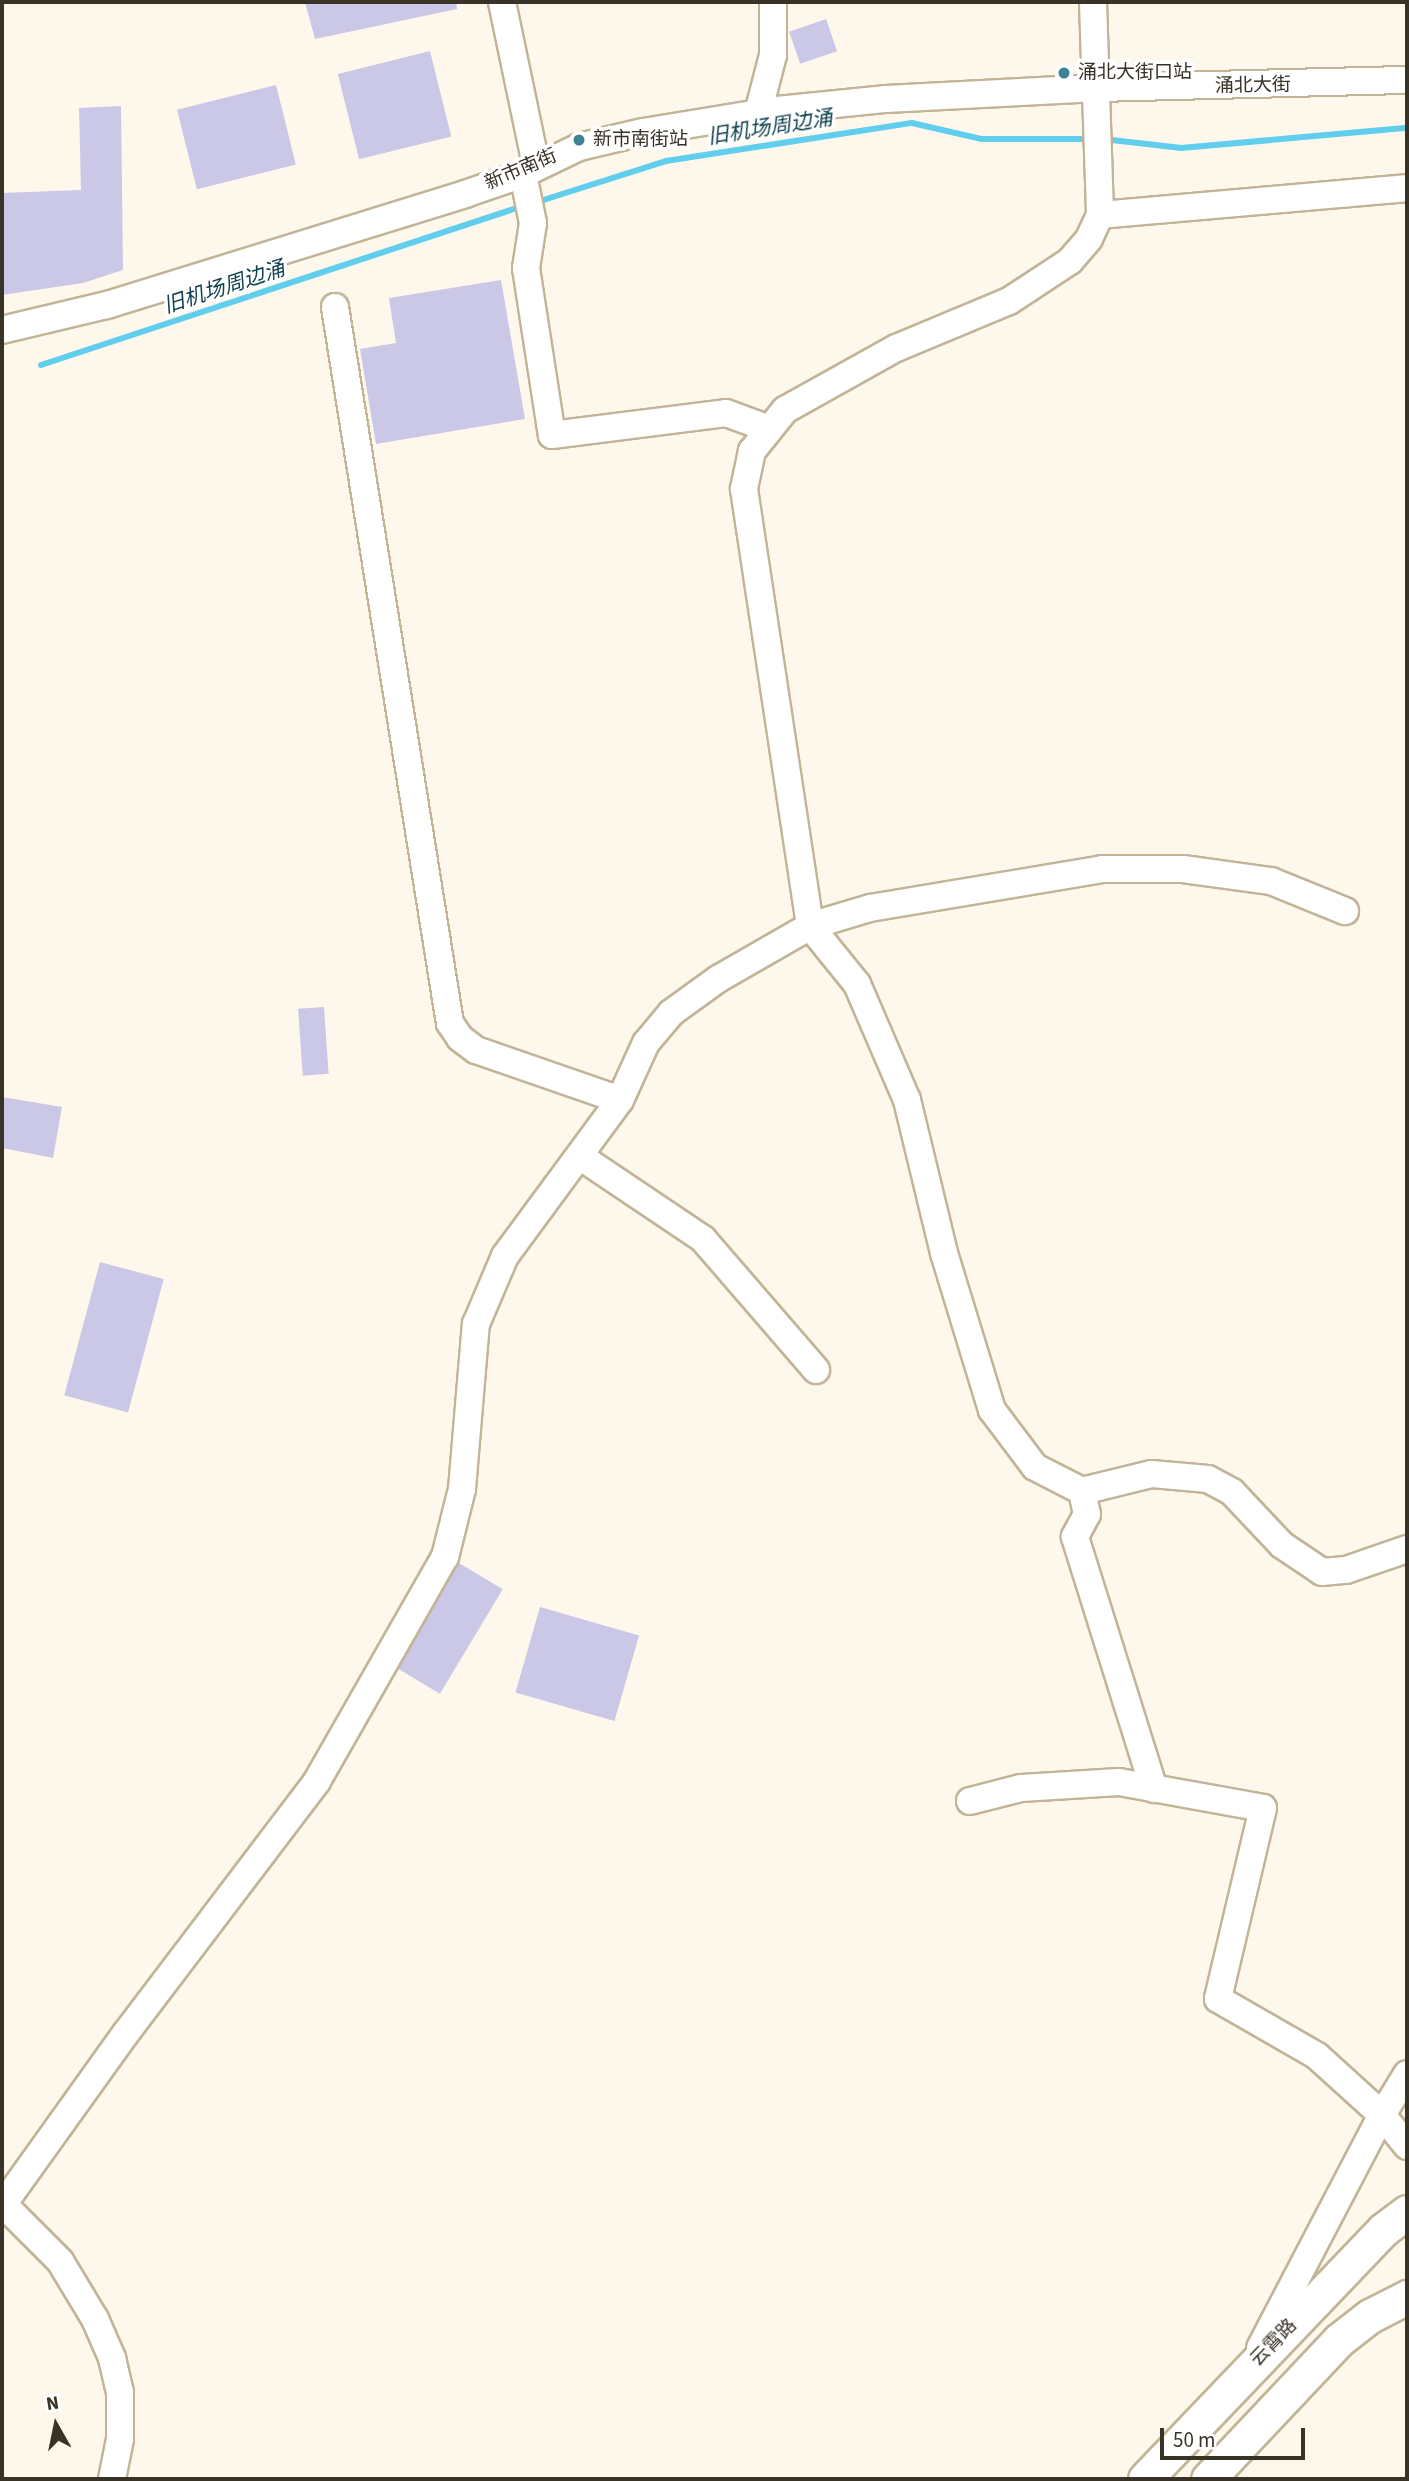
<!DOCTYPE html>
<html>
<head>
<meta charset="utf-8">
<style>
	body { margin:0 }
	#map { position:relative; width:1409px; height:2481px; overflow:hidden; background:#fef8ec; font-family:"Source Sans 3","Noto Sans SC",sans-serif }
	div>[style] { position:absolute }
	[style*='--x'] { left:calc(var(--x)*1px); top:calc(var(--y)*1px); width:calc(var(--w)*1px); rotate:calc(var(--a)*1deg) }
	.stream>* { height:6px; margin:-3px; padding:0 3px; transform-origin:3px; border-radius:3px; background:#61ceee }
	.building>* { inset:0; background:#cbc7e6; transform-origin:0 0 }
	.roads { filter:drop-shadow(2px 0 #c2b497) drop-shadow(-2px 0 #c2b497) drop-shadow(0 2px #c2b497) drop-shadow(0 -2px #c2b497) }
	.minor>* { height:26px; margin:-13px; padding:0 13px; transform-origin:13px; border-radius:13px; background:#fff }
	.major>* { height:33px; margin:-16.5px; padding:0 16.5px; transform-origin:16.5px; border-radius:16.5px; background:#fff }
	.dots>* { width:19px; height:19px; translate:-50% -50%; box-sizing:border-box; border:4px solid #fff; border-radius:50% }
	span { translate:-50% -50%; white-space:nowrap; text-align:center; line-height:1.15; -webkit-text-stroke:7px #fff; paint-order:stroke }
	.poi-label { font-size:19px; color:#393327 }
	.left { translate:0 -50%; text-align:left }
	.street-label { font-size:19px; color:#393327 }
	.water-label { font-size:21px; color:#10424f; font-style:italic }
	.frame { position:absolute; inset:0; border:4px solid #393327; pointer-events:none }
	.north { position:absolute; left:21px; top:2390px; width:70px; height:70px; -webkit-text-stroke:5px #fff; paint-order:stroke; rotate:351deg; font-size:19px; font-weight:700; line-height:28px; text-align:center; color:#393327 }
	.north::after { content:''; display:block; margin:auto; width:24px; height:32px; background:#393327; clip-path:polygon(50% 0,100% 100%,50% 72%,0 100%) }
	.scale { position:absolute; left:1160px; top:2428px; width:145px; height:32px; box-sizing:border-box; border:4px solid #393327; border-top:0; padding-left:9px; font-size:21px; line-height:24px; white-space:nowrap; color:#393327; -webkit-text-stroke:5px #fff; paint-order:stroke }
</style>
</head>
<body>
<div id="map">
	<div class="stream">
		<div style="--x:1103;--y:139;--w:79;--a:6.6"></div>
		<div style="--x:1181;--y:148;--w:227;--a:-5.1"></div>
		<div style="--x:537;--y:202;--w:135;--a:-17.6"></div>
		<div style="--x:666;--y:161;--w:249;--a:-8.8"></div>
		<div style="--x:912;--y:123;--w:72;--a:12.9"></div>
		<div style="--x:982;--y:139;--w:110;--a:0"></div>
		<div style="--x:41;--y:365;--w:508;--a:-18.26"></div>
	</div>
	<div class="building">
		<div style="clip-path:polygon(305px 2px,456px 2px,457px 9px,315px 39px)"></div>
		<div style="left:826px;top:19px;width:34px;height:39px;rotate:71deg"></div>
		<div style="left:430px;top:51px;width:88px;height:95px;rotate:76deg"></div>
		<div style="left:276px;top:85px;width:82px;height:102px;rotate:76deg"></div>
		<div style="clip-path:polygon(121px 106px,123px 270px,83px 283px,2px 295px,2px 193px,81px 190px,79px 108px)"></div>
		<div style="clip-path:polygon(501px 280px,525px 419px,376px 444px,360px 349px,396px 343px,389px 298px)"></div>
		<div style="left:324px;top:1007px;width:67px;height:26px;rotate:86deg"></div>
		<div style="clip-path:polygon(2px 1097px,62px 1107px,53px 1158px,2px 1148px)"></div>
		<div style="left:100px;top:1262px;width:66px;height:138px;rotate:15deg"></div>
		<div style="left:459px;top:1563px;width:51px;height:122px;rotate:31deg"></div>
		<div style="left:540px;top:1607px;width:103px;height:89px;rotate:16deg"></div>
	</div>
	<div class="roads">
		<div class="minor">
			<div style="--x:502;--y:2;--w:167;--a:78.2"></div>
			<div style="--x:1093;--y:2;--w:213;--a:88.1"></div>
			<div style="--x:1100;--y:215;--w:26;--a:115"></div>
			<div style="--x:1089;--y:239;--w:29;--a:131"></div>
			<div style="--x:1070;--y:261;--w:73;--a:146.7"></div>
			<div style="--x:1009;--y:301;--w:122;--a:157.4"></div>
			<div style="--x:896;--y:348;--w:127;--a:150.8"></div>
			<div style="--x:785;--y:410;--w:53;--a:128.8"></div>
			<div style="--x:752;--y:451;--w:39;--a:102"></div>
			<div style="--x:744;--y:489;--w:442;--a:81.4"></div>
			<div style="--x:810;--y:926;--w:75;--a:51"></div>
			<div style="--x:857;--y:984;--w:126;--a:66.7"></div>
			<div style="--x:907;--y:1100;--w:157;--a:76.4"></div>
			<div style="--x:944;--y:1253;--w:164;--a:73"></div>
			<div style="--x:992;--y:1410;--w:71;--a:53"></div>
			<div style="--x:1035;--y:1467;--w:53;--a:27.1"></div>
			<div style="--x:1082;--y:1491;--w:72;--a:-13.7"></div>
			<div style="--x:1152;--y:1474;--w:56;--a:5.1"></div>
			<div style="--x:1208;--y:1479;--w:27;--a:28"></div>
			<div style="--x:1232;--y:1492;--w:73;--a:46.7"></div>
			<div style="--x:1282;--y:1545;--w:48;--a:34"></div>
			<div style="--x:1322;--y:1572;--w:24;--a:-5"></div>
			<div style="--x:1346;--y:1570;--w:65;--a:-19"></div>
			<div style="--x:758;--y:113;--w:60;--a:-75.5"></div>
			<div style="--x:773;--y:55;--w:53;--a:-90"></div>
			<div style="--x:523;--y:174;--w:50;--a:78.5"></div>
			<div style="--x:533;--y:223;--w:46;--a:98.8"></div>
			<div style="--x:526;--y:268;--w:169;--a:81.2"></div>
			<div style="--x:552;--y:435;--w:175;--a:-7.2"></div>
			<div style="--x:726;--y:413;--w:44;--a:20.1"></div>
			<div style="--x:1100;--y:215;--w:308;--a:-5"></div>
			<div style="--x:335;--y:307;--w:725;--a:80.88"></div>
			<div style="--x:450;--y:1023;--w:18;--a:56"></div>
			<div style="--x:460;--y:1038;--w:20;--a:37"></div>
			<div style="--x:476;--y:1050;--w:152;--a:19.1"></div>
			<div style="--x:2;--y:330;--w:108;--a:-13.4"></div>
			<div style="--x:107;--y:305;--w:375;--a:-17.2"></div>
			<div style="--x:465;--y:194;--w:61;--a:-19"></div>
			<div style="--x:523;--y:174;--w:62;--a:-25.7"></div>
			<div style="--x:579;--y:147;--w:66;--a:-13.2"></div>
			<div style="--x:643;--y:132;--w:136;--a:-9.3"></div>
			<div style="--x:777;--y:110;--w:110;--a:-5.8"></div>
			<div style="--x:886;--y:99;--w:212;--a:-3"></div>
			<div style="--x:1098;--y:88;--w:309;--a:-1.5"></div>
			<div style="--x:581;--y:1157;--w:147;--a:33.9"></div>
			<div style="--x:703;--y:1239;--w:173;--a:49.2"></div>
			<div style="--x:1082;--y:1491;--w:24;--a:78"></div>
			<div style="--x:1087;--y:1514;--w:26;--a:118"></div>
			<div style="--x:1075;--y:1537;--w:264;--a:72.6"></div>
			<div style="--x:970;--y:1801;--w:53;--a:-14.3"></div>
			<div style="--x:1021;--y:1788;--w:98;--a:-3.5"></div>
			<div style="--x:1119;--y:1782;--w:146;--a:10.2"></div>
			<div style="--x:1263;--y:1808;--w:196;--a:103.3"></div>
			<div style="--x:1218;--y:1999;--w:114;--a:29.9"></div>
			<div style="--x:1317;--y:2056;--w:88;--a:42.2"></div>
			<div style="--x:1382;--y:2115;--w:48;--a:-58.6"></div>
			<div style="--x:3;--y:2204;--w:81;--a:45"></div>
			<div style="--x:60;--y:2261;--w:68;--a:58.9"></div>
			<div style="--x:95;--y:2319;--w:43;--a:66.4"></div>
			<div style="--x:112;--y:2358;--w:35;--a:77"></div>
			<div style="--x:120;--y:2392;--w:47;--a:90"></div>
			<div style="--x:120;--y:2439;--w:41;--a:101.3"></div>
			<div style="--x:2;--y:2206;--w:213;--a:-54.4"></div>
			<div style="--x:126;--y:2033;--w:316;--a:-52.8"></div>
			<div style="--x:317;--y:1781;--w:258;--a:-60.3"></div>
			<div style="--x:445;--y:1557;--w:70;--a:-76"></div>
			<div style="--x:462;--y:1489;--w:166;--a:-85.2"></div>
			<div style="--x:476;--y:1324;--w:74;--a:-66.9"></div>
			<div style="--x:505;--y:1256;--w:194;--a:-53.6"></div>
			<div style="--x:620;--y:1100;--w:63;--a:-65.5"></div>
			<div style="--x:646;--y:1043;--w:39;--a:-50"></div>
			<div style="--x:671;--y:1013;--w:58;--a:-35.9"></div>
			<div style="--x:718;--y:979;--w:106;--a:-29.9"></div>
			<div style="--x:810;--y:926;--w:63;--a:-16.7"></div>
			<div style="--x:870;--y:908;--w:235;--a:-9.5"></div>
			<div style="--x:1102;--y:869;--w:81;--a:0"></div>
			<div style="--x:1183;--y:869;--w:89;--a:7.8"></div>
			<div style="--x:1271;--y:881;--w:80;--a:22.1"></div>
			<div style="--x:1260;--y:2348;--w:263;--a:-62.4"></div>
			<div style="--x:1382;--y:2115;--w:40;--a:51"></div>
		</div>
		<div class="major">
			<div style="--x:1145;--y:2479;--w:344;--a:-46.3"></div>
			<div style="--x:1383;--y:2230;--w:30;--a:-37"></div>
			<div style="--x:1208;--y:2479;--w:191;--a:-46.7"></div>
			<div style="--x:1339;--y:2340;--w:39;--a:-38"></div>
			<div style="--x:1370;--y:2316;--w:42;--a:-27.2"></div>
		</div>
	</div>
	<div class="dots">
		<div style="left:1064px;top:73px;background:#3f8293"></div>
		<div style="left:579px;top:140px;background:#3f8293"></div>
	</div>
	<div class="poi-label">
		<span class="left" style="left:1078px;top:73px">涌北大街口站</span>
		<span class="left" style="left:593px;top:140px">新市南街站</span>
	</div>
	<div class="street-label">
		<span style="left:1253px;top:86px;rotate:-1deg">涌北大街</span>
		<span style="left:521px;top:170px;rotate:-23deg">新市南街</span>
		<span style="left:1274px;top:2343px;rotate:-46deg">云霄路</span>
	</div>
	<div class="water-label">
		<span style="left:770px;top:127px;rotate:-9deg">旧机场周边涌</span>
		<span style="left:224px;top:287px;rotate:-18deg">旧机场周边涌</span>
	</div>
	<div class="frame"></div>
	<div class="north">N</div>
	<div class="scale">50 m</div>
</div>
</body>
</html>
